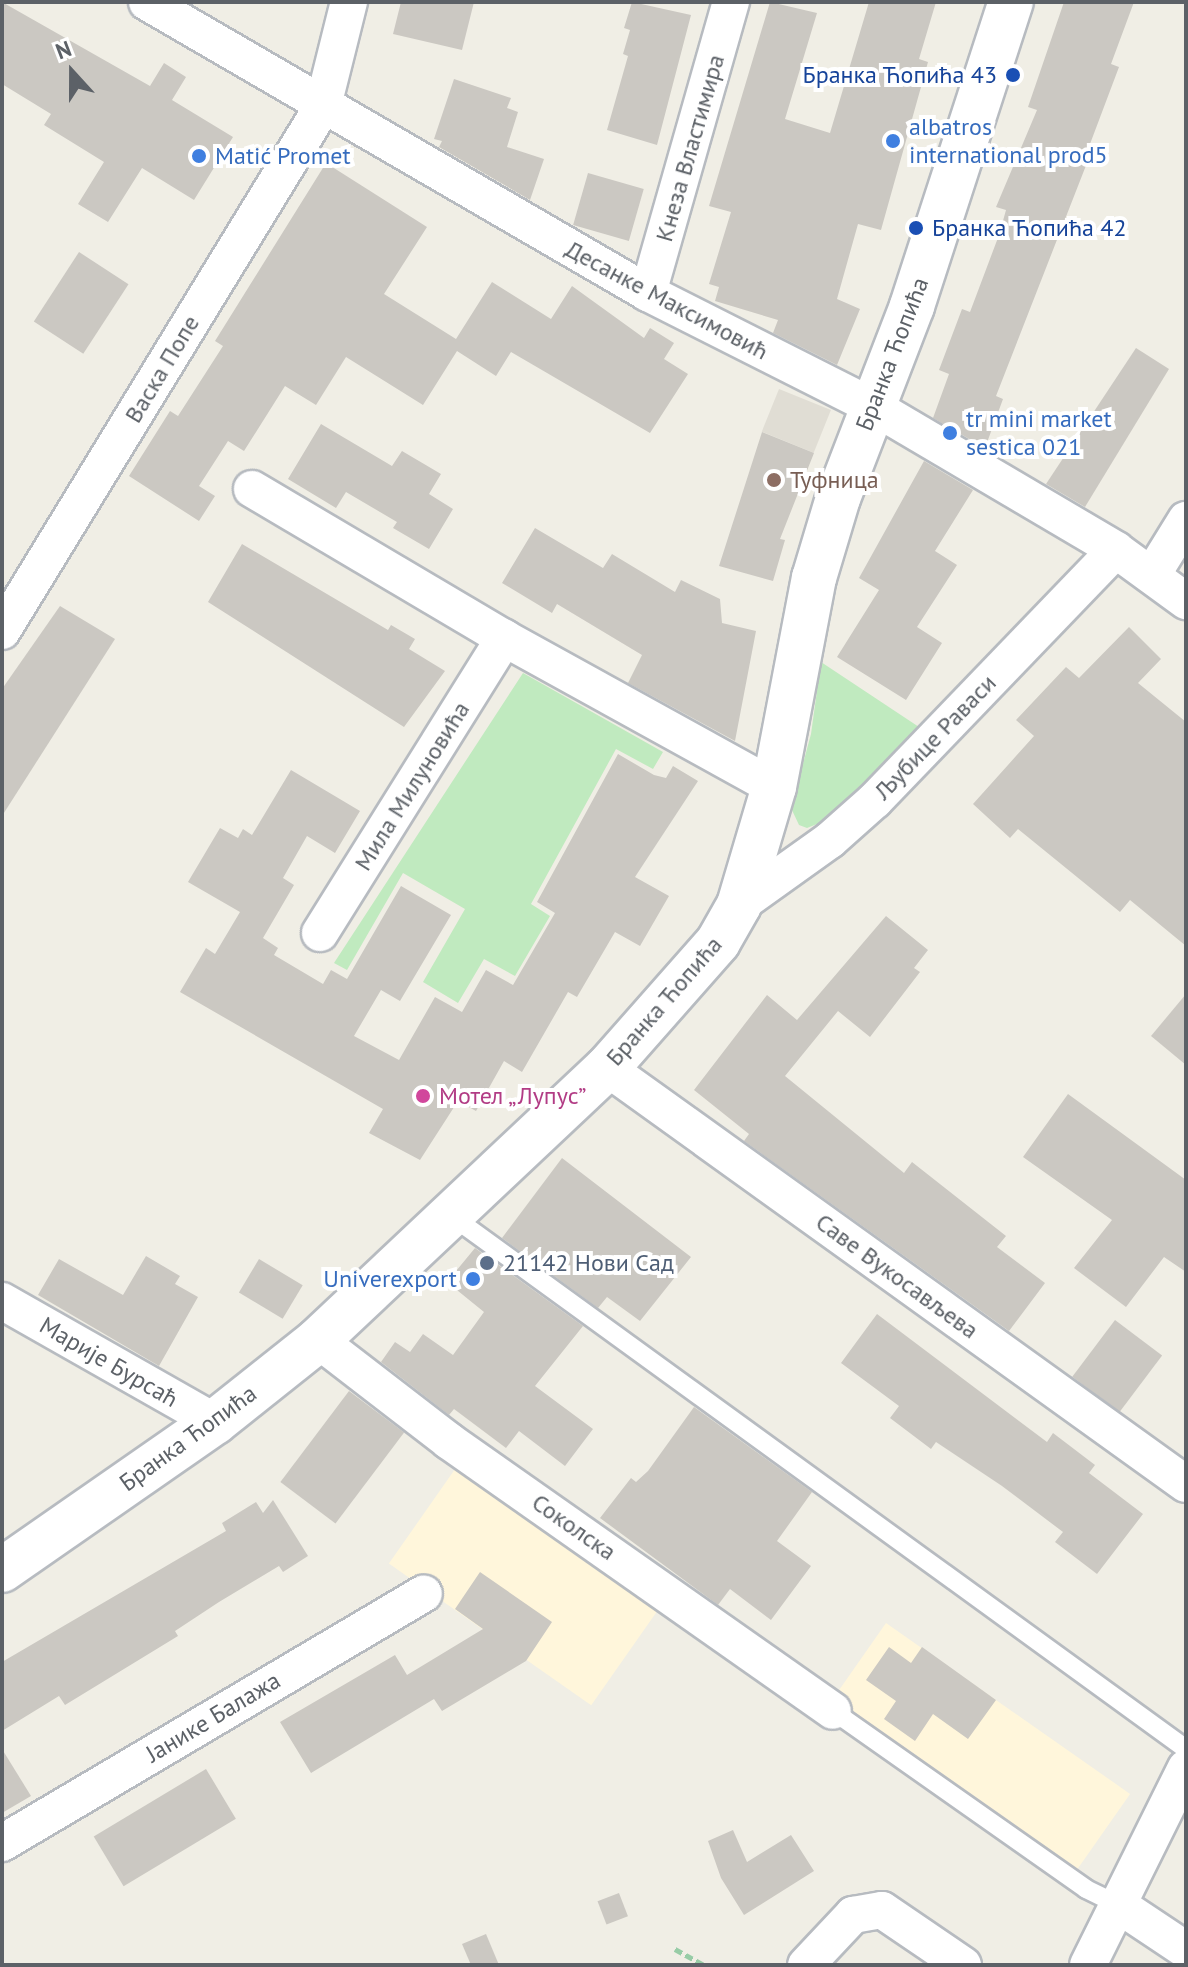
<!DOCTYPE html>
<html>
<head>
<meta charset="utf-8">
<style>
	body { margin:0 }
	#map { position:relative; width:1188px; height:1967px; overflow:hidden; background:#f0eee5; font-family:"PT Sans",sans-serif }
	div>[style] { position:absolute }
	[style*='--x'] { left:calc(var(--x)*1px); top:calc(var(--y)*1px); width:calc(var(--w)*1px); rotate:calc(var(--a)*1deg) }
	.commercial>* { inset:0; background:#fff6db; transform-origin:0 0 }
	.education>* { inset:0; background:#e0ddd4; transform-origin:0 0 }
	.green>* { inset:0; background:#c0eabf }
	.building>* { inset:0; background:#cbc8c2; transform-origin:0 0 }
	.path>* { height:5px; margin-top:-2.5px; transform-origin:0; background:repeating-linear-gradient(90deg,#97cca6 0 8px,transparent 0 12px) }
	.roads { filter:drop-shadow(2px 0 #b7bbc0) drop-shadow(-2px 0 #b7bbc0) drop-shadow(0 2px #b7bbc0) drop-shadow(0 -2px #b7bbc0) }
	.lane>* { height:18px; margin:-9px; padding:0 9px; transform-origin:9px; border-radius:9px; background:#fff }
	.street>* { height:36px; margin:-18px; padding:0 18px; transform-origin:18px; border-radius:18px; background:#fff }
	.secondary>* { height:44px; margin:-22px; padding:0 22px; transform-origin:22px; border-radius:22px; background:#fff }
	.dots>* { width:22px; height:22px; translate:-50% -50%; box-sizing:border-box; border:4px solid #fff; border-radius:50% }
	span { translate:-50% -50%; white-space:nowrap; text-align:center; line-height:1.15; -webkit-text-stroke:8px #fff; paint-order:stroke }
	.transit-label { font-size:24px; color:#164399 }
	.right { translate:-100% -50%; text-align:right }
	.left { translate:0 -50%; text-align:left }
	.shop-label { font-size:24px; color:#366cbe }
	.street-label { font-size:24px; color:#5c6167 }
	.education-label { font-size:24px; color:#785e54 }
	.hotel-label { font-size:24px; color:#b23c85 }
	.service-label { font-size:24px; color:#4e5e75 }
	.frame { position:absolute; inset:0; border:4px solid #5c6167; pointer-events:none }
	.north { position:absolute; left:32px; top:32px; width:80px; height:80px; -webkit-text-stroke:6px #fff; paint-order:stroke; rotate:339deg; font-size:22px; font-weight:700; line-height:32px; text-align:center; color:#5c6167 }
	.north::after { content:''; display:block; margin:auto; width:28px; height:36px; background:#5c6167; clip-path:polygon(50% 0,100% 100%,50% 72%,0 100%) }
</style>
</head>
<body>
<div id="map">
	<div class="commercial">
		<div style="left:460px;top:1462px;width:247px;height:124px;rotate:35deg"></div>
		<div style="left:886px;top:1623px;width:298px;height:111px;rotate:35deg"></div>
	</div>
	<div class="education">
		<div style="left:779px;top:389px;width:56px;height:46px;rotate:22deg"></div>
	</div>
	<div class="green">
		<div style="clip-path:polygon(821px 662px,919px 727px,837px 816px,807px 828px,799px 825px,791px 808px,811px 734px)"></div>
		<div style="clip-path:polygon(523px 673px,663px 752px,653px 769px,616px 749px,531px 904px,550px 916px,515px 976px,484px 959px,458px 1003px,423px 982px,465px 909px,403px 873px,347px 970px,334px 963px)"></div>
	</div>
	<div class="building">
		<div style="clip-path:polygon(2px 2px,150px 86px,164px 63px,186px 77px,172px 100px,233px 137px,194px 200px,142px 168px,108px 222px,78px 204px,104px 162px,44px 125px,51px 114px,2px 84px)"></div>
		<div style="clip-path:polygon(401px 2px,474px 2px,462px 50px,393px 34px)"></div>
		<div style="clip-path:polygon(632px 2px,691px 15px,657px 145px,607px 130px,628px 56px,623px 54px,630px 30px,624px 28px)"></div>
		<div style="clip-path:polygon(770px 2px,817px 13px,785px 119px,830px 133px,869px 2px,936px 2px,919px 59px,928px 62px,881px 230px,858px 224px,837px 299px,860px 309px,837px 365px,773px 333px,778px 320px,715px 301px,719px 287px,709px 284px,731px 212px,709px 206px)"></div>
		<div style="clip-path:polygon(1064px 2px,1134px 2px,1111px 64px,1119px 67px,1090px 144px,1094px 145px,996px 396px,1003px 399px,985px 448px,933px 418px,949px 374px,939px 370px,962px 309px,970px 312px,999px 235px,1006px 210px,996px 207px,1037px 110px,1028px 107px)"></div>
		<div style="clip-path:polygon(454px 79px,511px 98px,507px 108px,518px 112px,507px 147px,544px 159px,530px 200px,439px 147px,442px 141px,434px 139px)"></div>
		<div style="clip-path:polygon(326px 163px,427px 227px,384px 294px,456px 339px,492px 282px,551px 319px,572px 286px,644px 338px,650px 328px,674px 343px,664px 359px,688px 374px,650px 433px,511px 352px,496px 376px,457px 351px,423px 405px,346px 357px,316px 405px,285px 386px,244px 451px,228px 441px,199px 486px,215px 496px,199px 521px,129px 476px,170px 411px,178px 416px,223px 346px,215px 341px)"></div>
		<div style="left:588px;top:173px;width:58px;height:54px;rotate:16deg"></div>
		<div style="left:79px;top:252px;width:59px;height:83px;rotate:33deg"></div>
		<div style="clip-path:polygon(1136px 348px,1169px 369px,1085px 507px,1046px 484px)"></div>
		<div style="clip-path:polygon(321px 424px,392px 466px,402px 451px,441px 474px,429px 494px,453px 509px,429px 549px,393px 528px,397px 522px,346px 492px,336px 508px,288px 479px)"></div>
		<div style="clip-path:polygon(762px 432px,814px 453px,780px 539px,785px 540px,773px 581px,719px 566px)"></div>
		<div style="clip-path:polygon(924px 461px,973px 490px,935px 551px,957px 565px,917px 627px,942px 643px,906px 700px,837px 657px,879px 590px,859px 578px)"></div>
		<div style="clip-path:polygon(535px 528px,603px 568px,612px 554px,675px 592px,681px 580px,720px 599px,722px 623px,756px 631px,735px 741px,628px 683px,642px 655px,557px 604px,552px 613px,502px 583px)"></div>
		<div style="clip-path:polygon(242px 544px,388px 630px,391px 625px,415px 639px,409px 649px,445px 671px,404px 727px,208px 602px)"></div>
		<div style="clip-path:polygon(60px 606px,115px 639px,2px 816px,2px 689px)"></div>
		<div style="clip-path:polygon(1129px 627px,1161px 659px,1138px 683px,1186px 722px,1186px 946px,1130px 900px,1120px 912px,1018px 829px,1010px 838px,973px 804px,1034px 736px,1016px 720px,1066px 667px,1079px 678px)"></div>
		<div style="clip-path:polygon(618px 754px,654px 775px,666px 778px,673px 766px,698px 781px,635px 877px,669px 896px,640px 946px,615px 932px,577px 997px,568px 992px,522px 1072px,504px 1061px,476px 1111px,458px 1101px,420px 1160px,369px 1133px,383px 1109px,180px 992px,206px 948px,215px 954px,240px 912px,188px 882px,220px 828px,238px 838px,243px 829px,252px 835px,291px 770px,360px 811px,335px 853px,307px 836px,283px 878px,294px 885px,263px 938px,278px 948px,274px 955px,323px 984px,331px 970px,347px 979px,401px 886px,451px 915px,400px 1001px,381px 990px,354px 1036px,399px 1060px,435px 997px,462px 1012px,486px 970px,513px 985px,555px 913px,537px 902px)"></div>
		<div style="clip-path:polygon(886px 916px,928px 950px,914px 968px,920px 972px,870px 1037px,838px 1011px,785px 1076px,904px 1173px,912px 1162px,1006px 1236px,997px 1247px,1045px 1283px,1009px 1331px,744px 1141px,749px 1134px,694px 1090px,767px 995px,797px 1020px)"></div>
		<div style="clip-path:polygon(1186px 994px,1186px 1065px,1151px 1036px)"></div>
		<div style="clip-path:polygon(1068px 1094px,1186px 1180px,1186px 1272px,1164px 1257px,1126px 1307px,1074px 1268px,1112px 1220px,1023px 1157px)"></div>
		<div style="clip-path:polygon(562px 1158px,691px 1257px,640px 1321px,607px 1297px,598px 1308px,502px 1238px)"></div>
		<div style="clip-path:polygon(475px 1248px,583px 1326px,535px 1386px,593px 1429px,565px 1466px,519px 1431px,506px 1448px,454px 1409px,449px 1415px,381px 1362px,395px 1342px,410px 1352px,423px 1334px,453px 1355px,484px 1312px,447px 1282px)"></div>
		<div style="clip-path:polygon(146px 1256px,180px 1276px,175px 1284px,198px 1297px,159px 1366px,38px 1295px,59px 1259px,123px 1295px)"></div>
		<div style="left:259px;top:1259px;width:51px;height:39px;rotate:31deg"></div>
		<div style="clip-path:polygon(877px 1314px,1047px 1442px,1053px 1433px,1095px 1465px,1089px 1473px,1143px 1514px,1097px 1574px,1055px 1542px,1063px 1532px,1002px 1486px,936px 1442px,931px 1449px,890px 1418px,899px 1406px,841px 1363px)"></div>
		<div style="left:1115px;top:1320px;width:59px;height:71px;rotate:37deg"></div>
		<div style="left:349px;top:1391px;width:69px;height:114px;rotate:37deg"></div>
		<div style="clip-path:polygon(694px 1407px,812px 1492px,777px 1541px,811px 1566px,771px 1620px,730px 1589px,718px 1605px,600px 1518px,631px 1478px,636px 1482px,648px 1471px)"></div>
		<div style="clip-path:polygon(273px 1500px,308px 1556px,283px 1572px,279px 1566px,219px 1602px,175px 1631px,178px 1636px,65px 1705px,59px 1696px,2px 1731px,2px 1662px,226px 1531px,222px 1523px,256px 1502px,263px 1513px)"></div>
		<div style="clip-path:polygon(480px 1572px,552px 1622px,526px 1661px,442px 1711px,434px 1699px,311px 1773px,280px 1722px,395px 1655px,407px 1675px,483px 1629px,455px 1609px)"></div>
		<div style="clip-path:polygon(889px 1647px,911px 1663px,922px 1647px,996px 1700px,968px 1739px,933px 1714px,915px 1741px,884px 1719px,896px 1701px,866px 1680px)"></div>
		<div style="clip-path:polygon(2px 1749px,31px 1796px,2px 1813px)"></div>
		<div style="left:206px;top:1769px;width:58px;height:131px;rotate:59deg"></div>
		<div style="clip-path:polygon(733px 1830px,747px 1862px,791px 1835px,814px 1871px,744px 1915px,721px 1878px,708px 1841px)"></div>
		<div style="left:619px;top:1893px;width:25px;height:23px;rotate:69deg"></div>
		<div style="clip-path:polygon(486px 1934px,499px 1965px,471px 1965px,462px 1944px)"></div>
	</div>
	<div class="path">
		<div style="--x:675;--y:1949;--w:33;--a:29"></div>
	</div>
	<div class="roads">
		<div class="lane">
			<div style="--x:453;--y:1217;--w:906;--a:35.97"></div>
			<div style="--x:833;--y:1711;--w:309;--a:35.1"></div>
			<div style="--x:1086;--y:1889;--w:34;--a:26"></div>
		</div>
		<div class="street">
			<div style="--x:147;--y:2;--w:579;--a:30.15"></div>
			<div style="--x:648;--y:293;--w:251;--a:26.8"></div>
			<div style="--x:872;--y:406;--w:283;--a:30.5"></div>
			<div style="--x:1116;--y:550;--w:87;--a:36.1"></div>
			<div style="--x:648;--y:293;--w:303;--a:-74.1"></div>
			<div style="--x:252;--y:489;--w:293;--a:30.6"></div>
			<div style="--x:1152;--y:575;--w:65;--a:-58.3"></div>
			<div style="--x:2;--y:631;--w:615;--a:-58.56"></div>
			<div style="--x:323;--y:106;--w:107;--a:-76"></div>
			<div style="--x:739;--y:905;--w:112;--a:-35.5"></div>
			<div style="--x:830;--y:840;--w:60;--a:-41.6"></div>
			<div style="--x:875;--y:800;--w:347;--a:-46.1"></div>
			<div style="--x:320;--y:933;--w:348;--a:-58"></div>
			<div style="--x:504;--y:638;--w:308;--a:28.9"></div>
			<div style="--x:607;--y:1068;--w:713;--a:35.7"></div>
			<div style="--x:2;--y:1301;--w:245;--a:29.6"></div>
			<div style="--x:318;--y:1340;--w:165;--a:37.6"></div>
			<div style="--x:449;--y:1441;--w:469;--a:35.1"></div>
			<div style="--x:2;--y:1843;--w:490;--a:-30.6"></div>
			<div style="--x:1117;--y:1904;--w:83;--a:33.7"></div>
			<div style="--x:806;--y:1965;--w:69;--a:-46.8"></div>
			<div style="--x:853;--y:1915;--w:29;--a:-10"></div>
			<div style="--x:882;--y:1910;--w:98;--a:34.2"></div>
			<div style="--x:1088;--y:1965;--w:220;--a:-63.6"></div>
		</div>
		<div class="secondary">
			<div style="--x:2;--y:1570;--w:259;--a:-34.8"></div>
			<div style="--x:215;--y:1422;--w:132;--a:-38.5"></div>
			<div style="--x:318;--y:1340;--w:397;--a:-43.3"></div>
			<div style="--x:607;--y:1068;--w:168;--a:-48.6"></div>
			<div style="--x:718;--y:942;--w:43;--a:-60.4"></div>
			<div style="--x:739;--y:905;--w:123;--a:-73.5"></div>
			<div style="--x:774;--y:787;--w:213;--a:-79.2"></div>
			<div style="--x:814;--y:578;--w:84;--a:-73.3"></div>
			<div style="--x:838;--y:498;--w:206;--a:-68.9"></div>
			<div style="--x:912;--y:306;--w:320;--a:-72"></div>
		</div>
	</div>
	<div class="dots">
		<div style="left:1013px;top:75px;background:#1a4fb4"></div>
		<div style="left:893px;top:141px;background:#3f7fe0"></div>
		<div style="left:199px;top:156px;background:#3f7fe0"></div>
		<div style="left:916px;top:228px;background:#1a4fb4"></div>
		<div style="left:950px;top:433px;background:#3f7fe0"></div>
		<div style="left:774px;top:480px;background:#8d6e63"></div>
		<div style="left:423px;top:1096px;background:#d1479c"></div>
		<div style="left:487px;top:1263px;background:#5c6f8a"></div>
		<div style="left:473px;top:1279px;background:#3f7fe0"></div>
	</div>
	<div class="transit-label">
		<span class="right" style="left:997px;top:75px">Бранка Ћопића 43</span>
		<span class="left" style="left:932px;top:228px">Бранка Ћопића 42</span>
	</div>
	<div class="shop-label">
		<span class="left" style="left:909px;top:141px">albatros<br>international prod5</span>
		<span class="left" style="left:215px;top:156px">Matić Promet</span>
		<span class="left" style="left:966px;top:433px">tr mini market<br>sestica 021</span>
		<span class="right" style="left:457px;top:1279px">Univerexport</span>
	</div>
	<div class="street-label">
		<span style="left:690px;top:148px;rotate:-74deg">Кнеза Властимира</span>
		<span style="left:667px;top:300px;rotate:28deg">Десанке Максимовић</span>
		<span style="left:892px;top:354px;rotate:-69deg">Бранка Ћопића</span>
		<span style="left:162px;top:369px;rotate:-59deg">Васка Попе</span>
		<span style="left:935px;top:737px;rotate:-46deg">Љубице Раваси</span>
		<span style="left:412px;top:786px;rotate:-58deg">Мила Милуновића</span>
		<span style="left:664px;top:1001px;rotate:-49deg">Бранка Ћопића</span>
		<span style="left:897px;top:1276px;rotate:36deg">Саве Вукосављева</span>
		<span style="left:109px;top:1362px;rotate:30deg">Марије Бурсаћ</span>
		<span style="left:188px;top:1438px;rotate:-36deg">Бранка Ћопића</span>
		<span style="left:574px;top:1527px;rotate:35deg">Соколска</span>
		<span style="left:213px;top:1717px;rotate:-31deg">Јанике Балажа</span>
	</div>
	<div class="education-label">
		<span class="left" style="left:790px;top:480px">Туфница</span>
	</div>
	<div class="hotel-label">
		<span class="left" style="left:439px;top:1096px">Мотел „Лупус”</span>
	</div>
	<div class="service-label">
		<span class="left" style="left:503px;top:1263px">21142 Нови Сад</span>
	</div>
	<div class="frame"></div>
	<div class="north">N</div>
</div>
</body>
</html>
